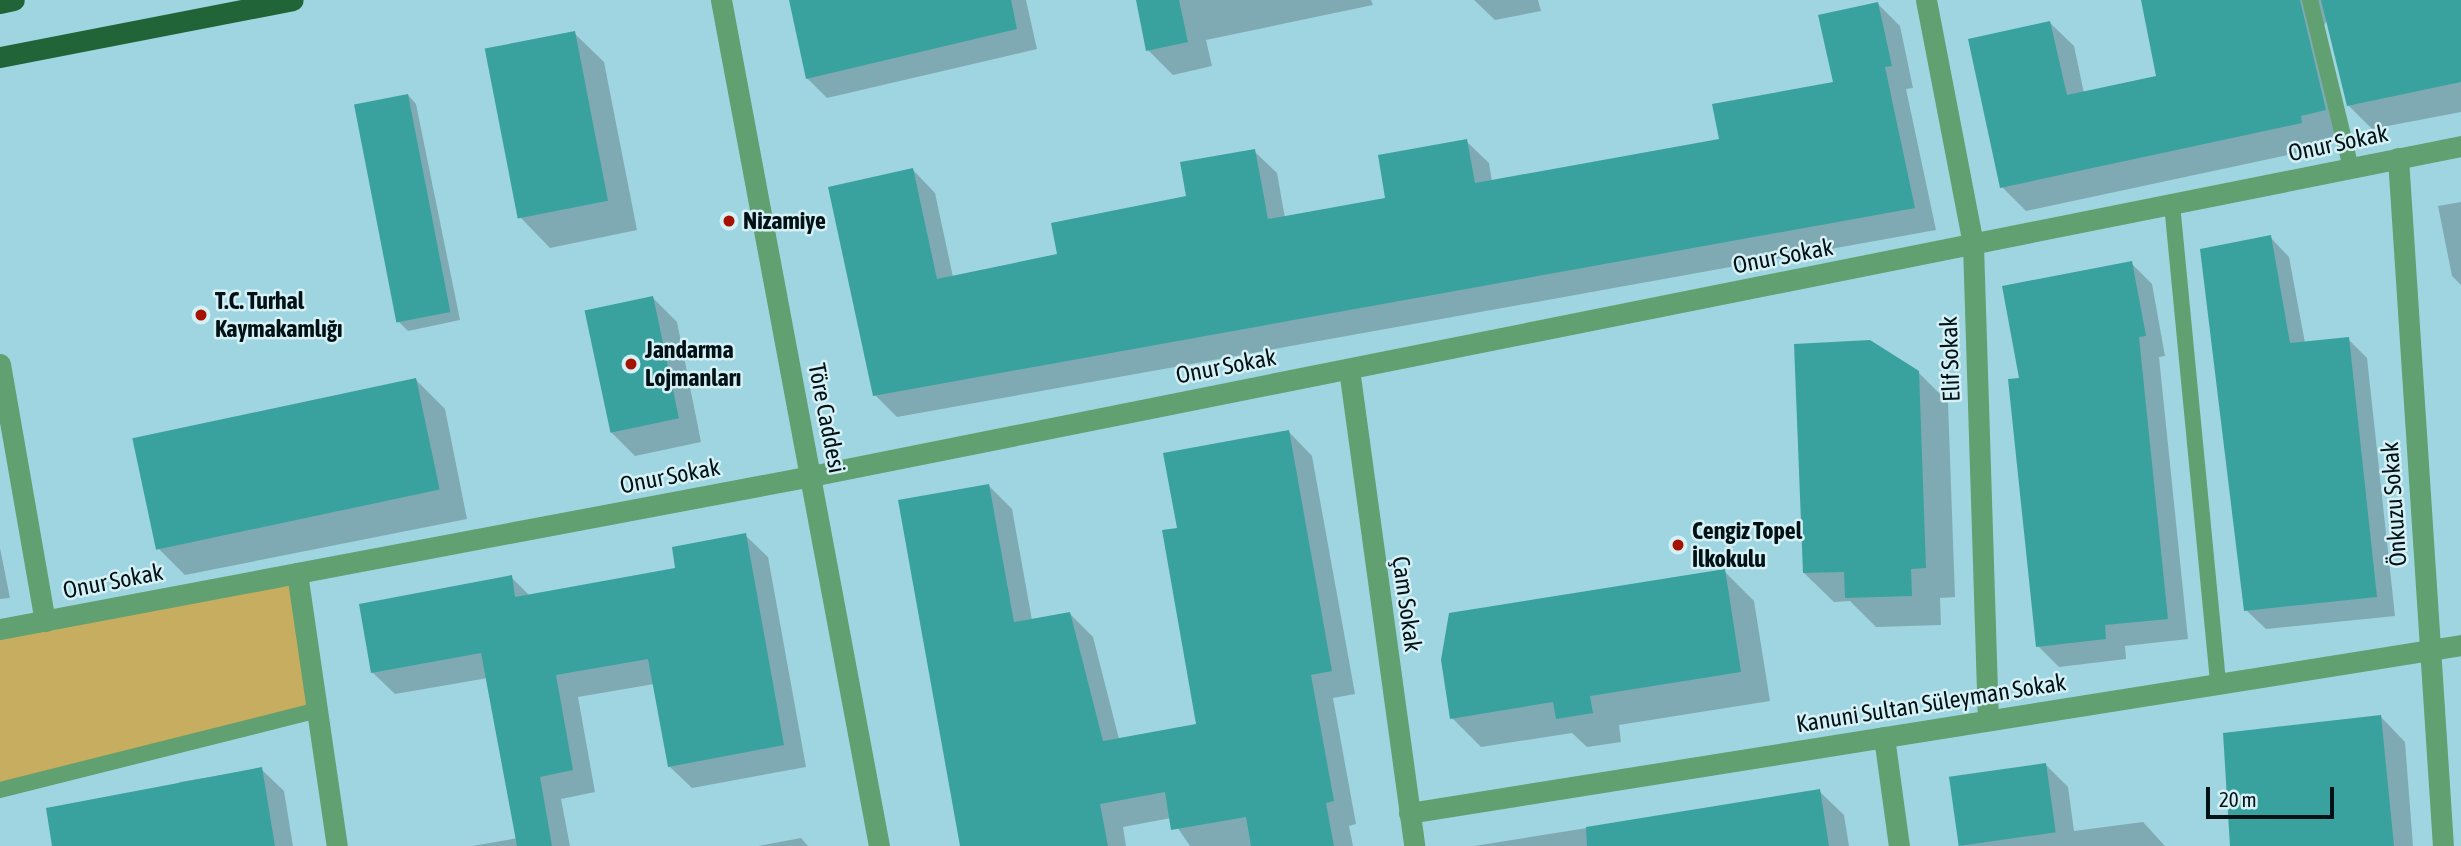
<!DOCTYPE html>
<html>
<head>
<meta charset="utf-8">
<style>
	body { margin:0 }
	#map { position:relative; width:2461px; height:846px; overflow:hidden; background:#9fd5e0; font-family:"Asap Condensed",sans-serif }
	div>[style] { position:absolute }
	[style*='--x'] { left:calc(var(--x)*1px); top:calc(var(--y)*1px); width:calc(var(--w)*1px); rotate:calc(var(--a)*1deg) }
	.green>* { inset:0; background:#c7ad5f }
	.shadow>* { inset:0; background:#0003 }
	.building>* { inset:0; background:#3aa29e; transform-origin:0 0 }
	.service>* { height:16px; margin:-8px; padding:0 8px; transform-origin:8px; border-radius:8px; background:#60a071 }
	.minor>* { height:21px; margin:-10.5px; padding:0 10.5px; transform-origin:10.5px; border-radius:10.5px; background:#60a071 }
	.trunk>* { height:21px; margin:-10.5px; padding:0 10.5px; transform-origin:10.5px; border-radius:10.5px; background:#206438 }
	.dots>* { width:19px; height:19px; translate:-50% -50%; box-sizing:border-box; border:4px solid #d6f1f6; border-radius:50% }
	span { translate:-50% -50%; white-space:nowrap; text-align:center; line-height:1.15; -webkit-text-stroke:5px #d6f1f6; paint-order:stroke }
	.street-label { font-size:24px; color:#001216 }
	.poi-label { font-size:24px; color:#001216; font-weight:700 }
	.left { translate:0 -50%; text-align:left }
	.scale { position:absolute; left:2206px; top:787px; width:128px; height:32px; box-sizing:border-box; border:4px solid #001216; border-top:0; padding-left:9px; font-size:21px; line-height:24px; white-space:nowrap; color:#001216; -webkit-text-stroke:5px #d6f1f6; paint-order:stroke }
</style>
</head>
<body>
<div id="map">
	<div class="green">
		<div style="clip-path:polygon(297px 573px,315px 711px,0 790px,0 629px)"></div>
	</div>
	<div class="shadow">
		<div style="clip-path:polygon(790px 0,1026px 0,1037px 49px,827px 98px,807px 78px)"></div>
		<div style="clip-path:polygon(1137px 0,1371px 0,1373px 5px,1206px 40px,1212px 66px,1173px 75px,1148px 50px)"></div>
		<div style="clip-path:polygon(1474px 0,1538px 0,1541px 11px,1495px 20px)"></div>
		<div style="clip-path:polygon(2143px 0,2461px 0,2461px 112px,2372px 129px,2348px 105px,2327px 20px,2323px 27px,2349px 134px,2323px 139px,2325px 147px,2026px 211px,2002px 187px,2050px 23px,2074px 46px,2084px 93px,2159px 77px)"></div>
		<div style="clip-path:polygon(1878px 4px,1900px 26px,1913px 88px,1906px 89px,1936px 230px,897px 417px,875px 395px,913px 170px,935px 193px,953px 277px,1059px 255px,1188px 197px,1254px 151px,1277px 173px,1285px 218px,1387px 200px,1466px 141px,1489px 163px,1492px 182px,1721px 140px,1835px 83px)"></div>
		<div style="clip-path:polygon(574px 33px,604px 62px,637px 230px,550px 248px,521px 218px)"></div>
		<div style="clip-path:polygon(408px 95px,416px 104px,460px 320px,408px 331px,399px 322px)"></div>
		<div style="clip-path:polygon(2461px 202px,2461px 285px,2452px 276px,2438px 206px)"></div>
		<div style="clip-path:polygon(2270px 237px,2289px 257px,2305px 343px,2348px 339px,2367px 358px,2395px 616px,2266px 629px,2246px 610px)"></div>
		<div style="clip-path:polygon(2131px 263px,2152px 284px,2165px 356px,2159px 357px,2188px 639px,2125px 646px,2126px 659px,2059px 667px,2038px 646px,2021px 379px)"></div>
		<div style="clip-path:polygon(653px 298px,677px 322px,701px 442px,635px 456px,611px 432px)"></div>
		<div style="clip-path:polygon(1918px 372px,1948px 402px,1955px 597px,1940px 598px,1941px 625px,1876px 627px,1850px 601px,1834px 602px,1804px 573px)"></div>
		<div style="clip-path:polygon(416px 380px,445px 409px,467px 519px,185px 575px,156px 546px)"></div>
		<div style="clip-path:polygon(1289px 432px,1312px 456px,1355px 694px,1333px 698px,1356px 824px,1349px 826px,1353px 846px,1190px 846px,1171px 818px,1123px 827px,1126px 846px,962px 846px,989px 486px,1012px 509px,1032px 620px,1070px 614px,1093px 637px,1119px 739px,1198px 726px,1179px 529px)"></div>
		<div style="clip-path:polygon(745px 535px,768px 557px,806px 767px,692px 788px,669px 766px,654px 684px,578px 697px,595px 792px,561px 799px,570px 846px,472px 846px,518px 838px,488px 678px,395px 694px,372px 672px,511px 577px,530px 596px,677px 569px)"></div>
		<div style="clip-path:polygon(0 548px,10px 598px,0 599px)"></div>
		<div style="clip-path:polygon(1724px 571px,1754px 601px,1770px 701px,1619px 725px,1621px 742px,1587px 747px,1572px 733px,1481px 747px,1452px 718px)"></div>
		<div style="clip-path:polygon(2381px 717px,2405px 742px,2413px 846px,2232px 846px)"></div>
		<div style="clip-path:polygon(2046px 765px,2068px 787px,2074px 831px,2143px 822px,2165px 846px,1961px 846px,1951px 778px)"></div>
		<div style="clip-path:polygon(261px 769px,284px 791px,293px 846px,54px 846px,180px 788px,179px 782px)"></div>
		<div style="clip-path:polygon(1819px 791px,1844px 815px,1849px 846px,1474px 846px)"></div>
		<div style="clip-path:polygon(801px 838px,808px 846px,758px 846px)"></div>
	</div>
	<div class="building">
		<div style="clip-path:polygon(789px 0,1011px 0,1017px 29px,806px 79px)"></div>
		<div style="clip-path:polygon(1136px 0,1179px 0,1188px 42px,1146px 51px)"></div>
		<div style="clip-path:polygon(2141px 0,2300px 0,2326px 110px,2301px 116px,2302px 123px,2000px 188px,1968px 39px,2050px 21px,2067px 95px,2156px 76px)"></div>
		<div style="clip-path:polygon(2321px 0,2461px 0,2461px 82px,2347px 106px)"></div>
		<div style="clip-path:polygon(1878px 2px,1892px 66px,1885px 67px,1915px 208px,873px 396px,828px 187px,913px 168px,937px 279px,1057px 254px,1051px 223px,1186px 196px,1180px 162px,1255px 149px,1268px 219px,1385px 198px,1378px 155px,1467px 139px,1475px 183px,1719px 139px,1712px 104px,1833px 82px,1818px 15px)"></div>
		<div style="left:575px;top:31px;width:173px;height:92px;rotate:79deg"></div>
		<div style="left:408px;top:94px;width:222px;height:55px;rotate:79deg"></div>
		<div style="clip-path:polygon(2271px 235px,2290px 343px,2349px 337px,2377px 597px,2244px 611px,2200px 249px)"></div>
		<div style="clip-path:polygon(2132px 261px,2146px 336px,2139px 337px,2168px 619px,2105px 625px,2106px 639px,2036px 647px,2008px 379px,2019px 378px,2002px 286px)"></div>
		<div style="left:653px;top:296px;width:125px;height:70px;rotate:78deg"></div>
		<div style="clip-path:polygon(1870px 340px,1919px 371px,1926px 568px,1911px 569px,1912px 596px,1845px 598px,1844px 572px,1803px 573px,1794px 344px)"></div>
		<div style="left:416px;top:378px;width:114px;height:290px;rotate:78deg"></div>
		<div style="clip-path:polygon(1289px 430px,1332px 671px,1311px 675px,1334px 801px,1326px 803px,1334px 846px,1251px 846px,1246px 817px,1171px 830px,1165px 792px,1100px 804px,1108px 846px,960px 846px,898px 500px,989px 484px,1014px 622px,1070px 612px,1103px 741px,1196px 724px,1162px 530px,1177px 528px,1163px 453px)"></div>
		<div style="clip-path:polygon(746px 533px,784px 745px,668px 767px,648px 659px,556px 675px,573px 770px,540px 777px,552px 846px,517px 846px,481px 653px,371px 673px,359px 604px,512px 575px,515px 597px,675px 568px,672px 547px)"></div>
		<div style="clip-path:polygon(1725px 569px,1741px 672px,1590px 696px,1593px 713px,1556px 719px,1553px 702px,1450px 719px,1441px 660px,1449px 613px)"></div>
		<div style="clip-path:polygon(2381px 715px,2394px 846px,2230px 846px,2223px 733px)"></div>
		<div style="left:2046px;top:763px;width:70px;height:98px;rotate:82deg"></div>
		<div style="clip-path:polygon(262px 767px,275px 846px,52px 846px,46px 808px)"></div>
		<div style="clip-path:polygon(1820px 789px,1829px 846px,1587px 846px,1586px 827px)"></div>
	</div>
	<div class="service">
		<div style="--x:2310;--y:0;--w:173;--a:76.3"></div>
		<div style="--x:2172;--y:204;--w:482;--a:84.5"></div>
		<div style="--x:0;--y:790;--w:325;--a:-14.1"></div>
	</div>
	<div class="minor">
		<div style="--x:721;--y:0;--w:861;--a:79.42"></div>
		<div style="--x:1926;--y:0;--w:249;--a:79.1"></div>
		<div style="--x:1973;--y:245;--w:475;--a:88.2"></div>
		<div style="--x:2398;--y:158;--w:689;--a:86.26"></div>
		<div style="--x:0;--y:364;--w:261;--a:80.1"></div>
		<div style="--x:1349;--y:369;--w:481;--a:82.2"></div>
		<div style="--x:297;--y:573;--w:276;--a:81.7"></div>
		<div style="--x:0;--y:629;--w:825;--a:-10.68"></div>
		<div style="--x:811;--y:476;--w:1683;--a:-11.31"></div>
		<div style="--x:1884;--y:737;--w:110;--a:82.2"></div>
		<div style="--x:1409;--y:813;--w:1065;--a:-9.07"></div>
	</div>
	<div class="trunk">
		<div style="--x:0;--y:3;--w:14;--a:-12"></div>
		<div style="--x:0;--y:57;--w:298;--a:-11"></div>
	</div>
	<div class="dots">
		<div style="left:729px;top:221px;background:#a51300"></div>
		<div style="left:201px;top:315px;background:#a51300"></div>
		<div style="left:631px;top:364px;background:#a51300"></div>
		<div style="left:1678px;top:545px;background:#a51300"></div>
	</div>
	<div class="street-label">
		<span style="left:2338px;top:143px;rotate:-12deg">Onur Sokak</span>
		<span style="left:1783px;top:256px;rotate:-11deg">Onur Sokak</span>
		<span style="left:1950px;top:359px;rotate:-92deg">Elif Sokak</span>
		<span style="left:1226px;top:366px;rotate:-11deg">Onur Sokak</span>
		<span style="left:827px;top:418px;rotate:79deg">Töre Caddesi</span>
		<span style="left:670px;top:476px;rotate:-11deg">Onur Sokak</span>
		<span style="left:2394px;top:504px;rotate:-94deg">Önkuzu Sokak</span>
		<span style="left:113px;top:581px;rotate:-11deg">Onur Sokak</span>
		<span style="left:1407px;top:604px;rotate:82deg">Çam Sokak</span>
		<span style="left:1931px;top:703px;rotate:-9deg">Kanuni Sultan Süleyman Sokak</span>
	</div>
	<div class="poi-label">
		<span class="left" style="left:743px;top:221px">Nizamiye</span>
		<span class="left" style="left:215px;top:315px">T.C. Turhal<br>Kaymakamlığı</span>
		<span class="left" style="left:645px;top:364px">Jandarma<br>Lojmanları</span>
		<span class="left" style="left:1692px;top:545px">Cengiz Topel<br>İlkokulu</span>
	</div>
	<div class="scale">20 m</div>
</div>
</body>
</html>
